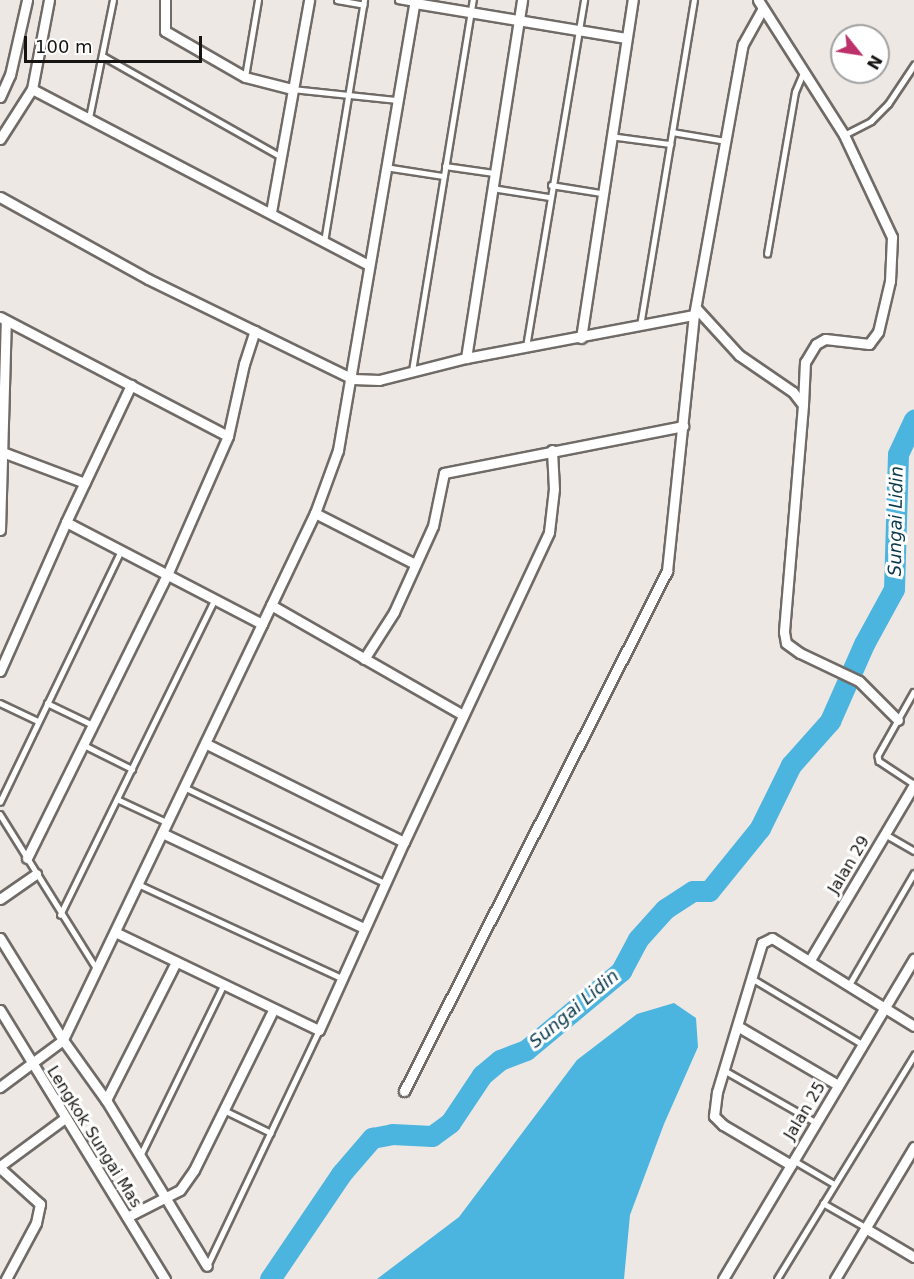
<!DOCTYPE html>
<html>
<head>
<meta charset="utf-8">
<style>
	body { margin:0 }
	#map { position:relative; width:914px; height:1279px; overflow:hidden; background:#ede8e3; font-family:"DejaVu Sans",sans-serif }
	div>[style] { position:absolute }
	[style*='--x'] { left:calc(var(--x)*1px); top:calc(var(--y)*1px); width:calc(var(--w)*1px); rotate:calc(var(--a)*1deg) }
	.water>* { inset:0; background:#4bb4df }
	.river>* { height:21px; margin:-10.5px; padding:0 10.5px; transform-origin:10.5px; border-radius:10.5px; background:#4bb4df }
	.roads { filter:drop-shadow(2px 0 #706b67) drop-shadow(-2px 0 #706b67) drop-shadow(0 2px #706b67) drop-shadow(0 -2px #706b67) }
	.service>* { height:4.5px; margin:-2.25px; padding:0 2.25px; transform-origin:2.25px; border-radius:2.25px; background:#fff }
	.minor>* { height:9px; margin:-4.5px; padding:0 4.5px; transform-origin:4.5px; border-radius:4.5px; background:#fff }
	span { translate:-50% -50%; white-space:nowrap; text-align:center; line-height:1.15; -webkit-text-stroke:6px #fff; paint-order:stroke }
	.street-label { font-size:16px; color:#171513 }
	.water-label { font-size:18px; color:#09394b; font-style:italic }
	.north { position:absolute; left:830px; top:24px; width:60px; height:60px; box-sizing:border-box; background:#fff; border:2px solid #a2a1a1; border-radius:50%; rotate:120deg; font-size:16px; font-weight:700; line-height:24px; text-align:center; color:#171513 }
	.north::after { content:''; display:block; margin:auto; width:21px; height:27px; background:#bc316a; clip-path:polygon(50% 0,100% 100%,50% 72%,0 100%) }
	.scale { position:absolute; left:24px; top:36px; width:178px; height:27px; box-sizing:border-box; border:3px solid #171513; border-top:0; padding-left:8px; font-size:18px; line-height:21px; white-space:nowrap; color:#171513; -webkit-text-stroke:4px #fff; paint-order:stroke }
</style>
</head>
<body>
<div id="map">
	<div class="water">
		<div style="clip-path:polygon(674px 1003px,696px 1018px,698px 1047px,664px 1124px,630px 1215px,624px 1279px,377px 1279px,459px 1217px,577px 1060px,637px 1014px)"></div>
	</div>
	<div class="river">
		<div style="--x:270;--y:1279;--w:127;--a:-55.9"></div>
		<div style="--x:341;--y:1174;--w:48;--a:-49.3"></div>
		<div style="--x:372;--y:1138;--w:20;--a:-11"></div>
		<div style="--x:392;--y:1134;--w:40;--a:2.9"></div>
		<div style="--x:432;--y:1136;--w:22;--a:-36"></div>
		<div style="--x:450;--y:1123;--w:58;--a:-56.3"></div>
		<div style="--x:482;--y:1075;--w:23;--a:-40"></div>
		<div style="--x:500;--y:1060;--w:28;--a:-21"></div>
		<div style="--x:526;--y:1050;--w:124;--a:-39.7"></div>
		<div style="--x:621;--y:971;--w:36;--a:-62"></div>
		<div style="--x:638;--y:939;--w:40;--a:-48"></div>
		<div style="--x:665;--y:909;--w:33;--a:-33"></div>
		<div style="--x:693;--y:891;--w:16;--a:0"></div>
		<div style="--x:709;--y:891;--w:81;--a:-51"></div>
		<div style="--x:760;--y:828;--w:70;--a:-63.8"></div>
		<div style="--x:791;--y:765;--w:59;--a:-48.4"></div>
		<div style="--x:830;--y:721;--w:84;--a:-66.2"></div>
		<div style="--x:864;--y:644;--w:63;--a:-61.4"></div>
		<div style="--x:894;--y:589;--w:135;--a:-88.3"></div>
		<div style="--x:898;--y:454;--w:38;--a:-65"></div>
	</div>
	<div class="roads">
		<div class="service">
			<div style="--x:337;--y:0;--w:27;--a:10"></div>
			<div style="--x:398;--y:0;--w:17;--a:10"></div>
			<div style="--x:103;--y:56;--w:203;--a:29.5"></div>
			<div style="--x:245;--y:77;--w:78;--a:-80.4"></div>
			<div style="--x:292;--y:89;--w:106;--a:6"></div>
			<div style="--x:89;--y:118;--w:120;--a:-78.5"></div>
			<div style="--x:672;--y:132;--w:55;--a:9.5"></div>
			<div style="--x:844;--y:135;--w:30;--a:-27"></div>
			<div style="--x:871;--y:121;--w:24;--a:-45"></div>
			<div style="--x:888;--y:104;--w:47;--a:-56.3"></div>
			<div style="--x:610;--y:136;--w:61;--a:7.6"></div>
			<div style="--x:445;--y:166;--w:49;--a:8.1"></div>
			<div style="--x:385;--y:167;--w:59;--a:8.8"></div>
			<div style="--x:551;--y:185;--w:51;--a:9.1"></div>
			<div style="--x:492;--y:188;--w:58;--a:9"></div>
			<div style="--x:324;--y:242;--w:245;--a:-80.6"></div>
			<div style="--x:767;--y:254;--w:164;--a:-80.2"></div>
			<div style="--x:795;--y:92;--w:21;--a:-67"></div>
			<div style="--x:640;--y:326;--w:330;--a:-80.6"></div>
			<div style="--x:526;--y:347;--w:352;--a:-80.5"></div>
			<div style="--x:412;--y:371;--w:376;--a:-80.7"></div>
			<div style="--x:914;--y:692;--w:73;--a:119.4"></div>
			<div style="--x:878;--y:756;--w:5;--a:79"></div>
			<div style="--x:879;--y:761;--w:42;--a:33.3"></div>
			<div style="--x:0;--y:703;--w:42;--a:25.3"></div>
			<div style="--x:47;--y:703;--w:51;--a:25.6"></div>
			<div style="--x:84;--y:745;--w:54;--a:26.6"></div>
			<div style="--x:184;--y:787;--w:222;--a:25.6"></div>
			<div style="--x:117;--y:799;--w:54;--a:25.1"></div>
			<div style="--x:0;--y:802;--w:279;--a:-64.3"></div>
			<div style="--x:0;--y:814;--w:183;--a:58"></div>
			<div style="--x:885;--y:834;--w:34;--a:30"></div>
			<div style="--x:138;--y:884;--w:224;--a:24.8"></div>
			<div style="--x:60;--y:915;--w:351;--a:-63.9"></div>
			<div style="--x:753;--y:979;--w:127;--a:30.8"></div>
			<div style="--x:849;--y:985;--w:129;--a:-59.9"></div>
			<div style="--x:724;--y:1070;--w:105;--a:29.7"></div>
			<div style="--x:224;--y:1110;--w:52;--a:26.1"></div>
			<div style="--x:140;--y:1156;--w:189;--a:-64"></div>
			<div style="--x:793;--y:1160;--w:48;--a:30.3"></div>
			<div style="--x:823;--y:1203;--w:48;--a:29.7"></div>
			<div style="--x:207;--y:1266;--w:261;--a:-64.6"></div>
			<div style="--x:777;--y:1279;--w:263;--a:-58.5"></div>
		</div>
		<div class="minor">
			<div style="--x:49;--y:0;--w:91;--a:100.8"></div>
			<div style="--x:32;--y:89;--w:378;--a:27.6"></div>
			<div style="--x:165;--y:0;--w:31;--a:90"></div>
			<div style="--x:165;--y:31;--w:92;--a:29.9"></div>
			<div style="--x:245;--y:77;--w:49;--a:14.3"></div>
			<div style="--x:758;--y:0;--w:160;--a:57.5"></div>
			<div style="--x:844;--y:135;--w:113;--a:64.8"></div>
			<div style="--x:892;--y:237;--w:44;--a:92.6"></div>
			<div style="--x:890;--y:281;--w:52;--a:103.2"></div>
			<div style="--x:878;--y:332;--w:15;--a:127"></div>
			<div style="--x:869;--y:344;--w:44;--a:-173.5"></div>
			<div style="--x:825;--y:339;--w:10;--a:151"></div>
			<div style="--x:816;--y:344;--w:21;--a:121"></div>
			<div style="--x:805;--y:362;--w:42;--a:92.7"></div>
			<div style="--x:415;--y:3;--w:214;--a:9.4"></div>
			<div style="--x:0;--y:97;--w:24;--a:-66"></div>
			<div style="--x:10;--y:75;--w:77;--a:-77.2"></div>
			<div style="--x:0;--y:139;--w:59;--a:-57.4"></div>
			<div style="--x:0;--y:197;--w:169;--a:29"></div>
			<div style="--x:148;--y:279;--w:228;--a:26"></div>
			<div style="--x:353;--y:379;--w:26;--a:2"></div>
			<div style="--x:379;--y:380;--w:90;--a:-14.2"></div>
			<div style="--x:466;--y:358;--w:232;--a:-10.7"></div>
			<div style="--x:271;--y:212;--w:215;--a:-79.8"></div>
			<div style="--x:696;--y:308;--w:64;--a:47.5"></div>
			<div style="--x:739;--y:355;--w:65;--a:34.4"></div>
			<div style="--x:793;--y:392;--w:16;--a:52"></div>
			<div style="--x:803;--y:405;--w:228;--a:94.8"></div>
			<div style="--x:784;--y:632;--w:11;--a:80"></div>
			<div style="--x:786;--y:643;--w:17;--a:36"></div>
			<div style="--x:800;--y:653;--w:65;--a:25.4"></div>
			<div style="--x:859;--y:681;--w:55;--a:45"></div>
			<div style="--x:0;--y:317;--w:257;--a:27.6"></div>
			<div style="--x:581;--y:338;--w:342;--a:-81.3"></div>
			<div style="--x:466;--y:358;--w:362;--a:-81.1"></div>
			<div style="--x:5;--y:453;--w:85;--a:20.6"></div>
			<div style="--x:315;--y:513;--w:110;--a:27"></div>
			<div style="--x:66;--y:522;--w:152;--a:-64.6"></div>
			<div style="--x:0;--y:530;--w:209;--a:-88.4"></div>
			<div style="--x:271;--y:605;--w:221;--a:29.8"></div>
			<div style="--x:262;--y:624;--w:123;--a:-64.5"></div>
			<div style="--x:315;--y:513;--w:67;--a:-69.9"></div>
			<div style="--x:338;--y:450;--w:457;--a:-80.3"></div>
			<div style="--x:364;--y:659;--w:56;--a:-57.4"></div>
			<div style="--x:394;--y:612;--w:94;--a:-65.6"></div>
			<div style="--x:433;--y:526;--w:54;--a:-78.3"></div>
			<div style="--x:444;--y:473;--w:244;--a:-11.1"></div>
			<div style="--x:0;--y:671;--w:163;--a:-66.1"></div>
			<div style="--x:66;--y:522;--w:221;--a:27.5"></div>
			<div style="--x:262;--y:624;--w:461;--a:115.6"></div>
			<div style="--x:63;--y:1040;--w:79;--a:143.3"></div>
			<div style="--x:162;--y:833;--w:223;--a:25.2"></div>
			<div style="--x:404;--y:842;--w:342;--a:-64.9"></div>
			<div style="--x:549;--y:532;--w:43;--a:-83.4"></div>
			<div style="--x:554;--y:489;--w:39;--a:-93"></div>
			<div style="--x:27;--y:858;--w:316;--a:-63.7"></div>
			<div style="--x:167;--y:575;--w:152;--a:-66.3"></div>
			<div style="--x:228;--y:436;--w:74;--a:-77.5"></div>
			<div style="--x:244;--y:364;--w:35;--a:-72"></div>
			<div style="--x:0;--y:899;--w:44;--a:-34.8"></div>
			<div style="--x:115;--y:932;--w:226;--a:25.7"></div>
			<div style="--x:319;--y:1030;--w:206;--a:-65.7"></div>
			<div style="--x:404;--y:842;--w:222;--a:-153.6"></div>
			<div style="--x:0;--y:938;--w:120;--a:58.3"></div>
			<div style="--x:63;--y:1040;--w:74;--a:54.4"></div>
			<div style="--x:106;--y:1100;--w:194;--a:58.7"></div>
			<div style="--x:810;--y:960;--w:204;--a:-59.3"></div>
			<div style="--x:0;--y:1010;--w:316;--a:58.5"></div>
			<div style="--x:739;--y:1027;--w:115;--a:30.4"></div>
			<div style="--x:404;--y:1091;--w:583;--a:-63.17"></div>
			<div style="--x:667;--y:571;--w:257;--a:-84"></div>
			<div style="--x:694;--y:315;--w:275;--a:-79.8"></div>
			<div style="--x:743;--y:44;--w:41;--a:-60.9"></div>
			<div style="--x:106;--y:1100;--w:155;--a:-63.1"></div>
			<div style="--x:791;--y:1165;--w:79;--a:-149.5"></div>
			<div style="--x:723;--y:1125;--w:13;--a:-135"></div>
			<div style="--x:714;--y:1116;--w:24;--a:-83"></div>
			<div style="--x:717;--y:1092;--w:156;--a:-73.2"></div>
			<div style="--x:762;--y:943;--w:11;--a:-27"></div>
			<div style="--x:772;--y:938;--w:167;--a:31.8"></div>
			<div style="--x:0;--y:1166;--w:81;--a:-36.4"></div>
			<div style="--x:0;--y:1168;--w:54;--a:42"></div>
			<div style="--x:40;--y:1204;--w:19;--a:102"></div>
			<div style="--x:36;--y:1223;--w:64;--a:118.2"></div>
			<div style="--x:127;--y:1217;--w:59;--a:-27"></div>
			<div style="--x:180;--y:1190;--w:24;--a:-55"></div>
			<div style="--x:194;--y:1170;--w:178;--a:-63.7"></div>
			<div style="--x:865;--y:1228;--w:57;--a:30.6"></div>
			<div style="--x:723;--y:1279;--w:373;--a:-59.2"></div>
			<div style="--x:835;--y:1279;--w:154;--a:-59.1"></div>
		</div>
	</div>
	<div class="street-label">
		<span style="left:849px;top:865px;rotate:-59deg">Jalan 29</span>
		<span style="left:805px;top:1111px;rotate:-59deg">Jalan 25</span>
		<span style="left:94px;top:1137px;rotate:58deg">Lengkok Sungai Mas</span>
	</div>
	<div class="water-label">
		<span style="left:896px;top:521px;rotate:-89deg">Sungai Lidin</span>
		<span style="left:574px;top:1009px;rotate:-40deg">Sungai Lidin</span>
	</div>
	<div class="north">N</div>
	<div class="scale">100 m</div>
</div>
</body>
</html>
